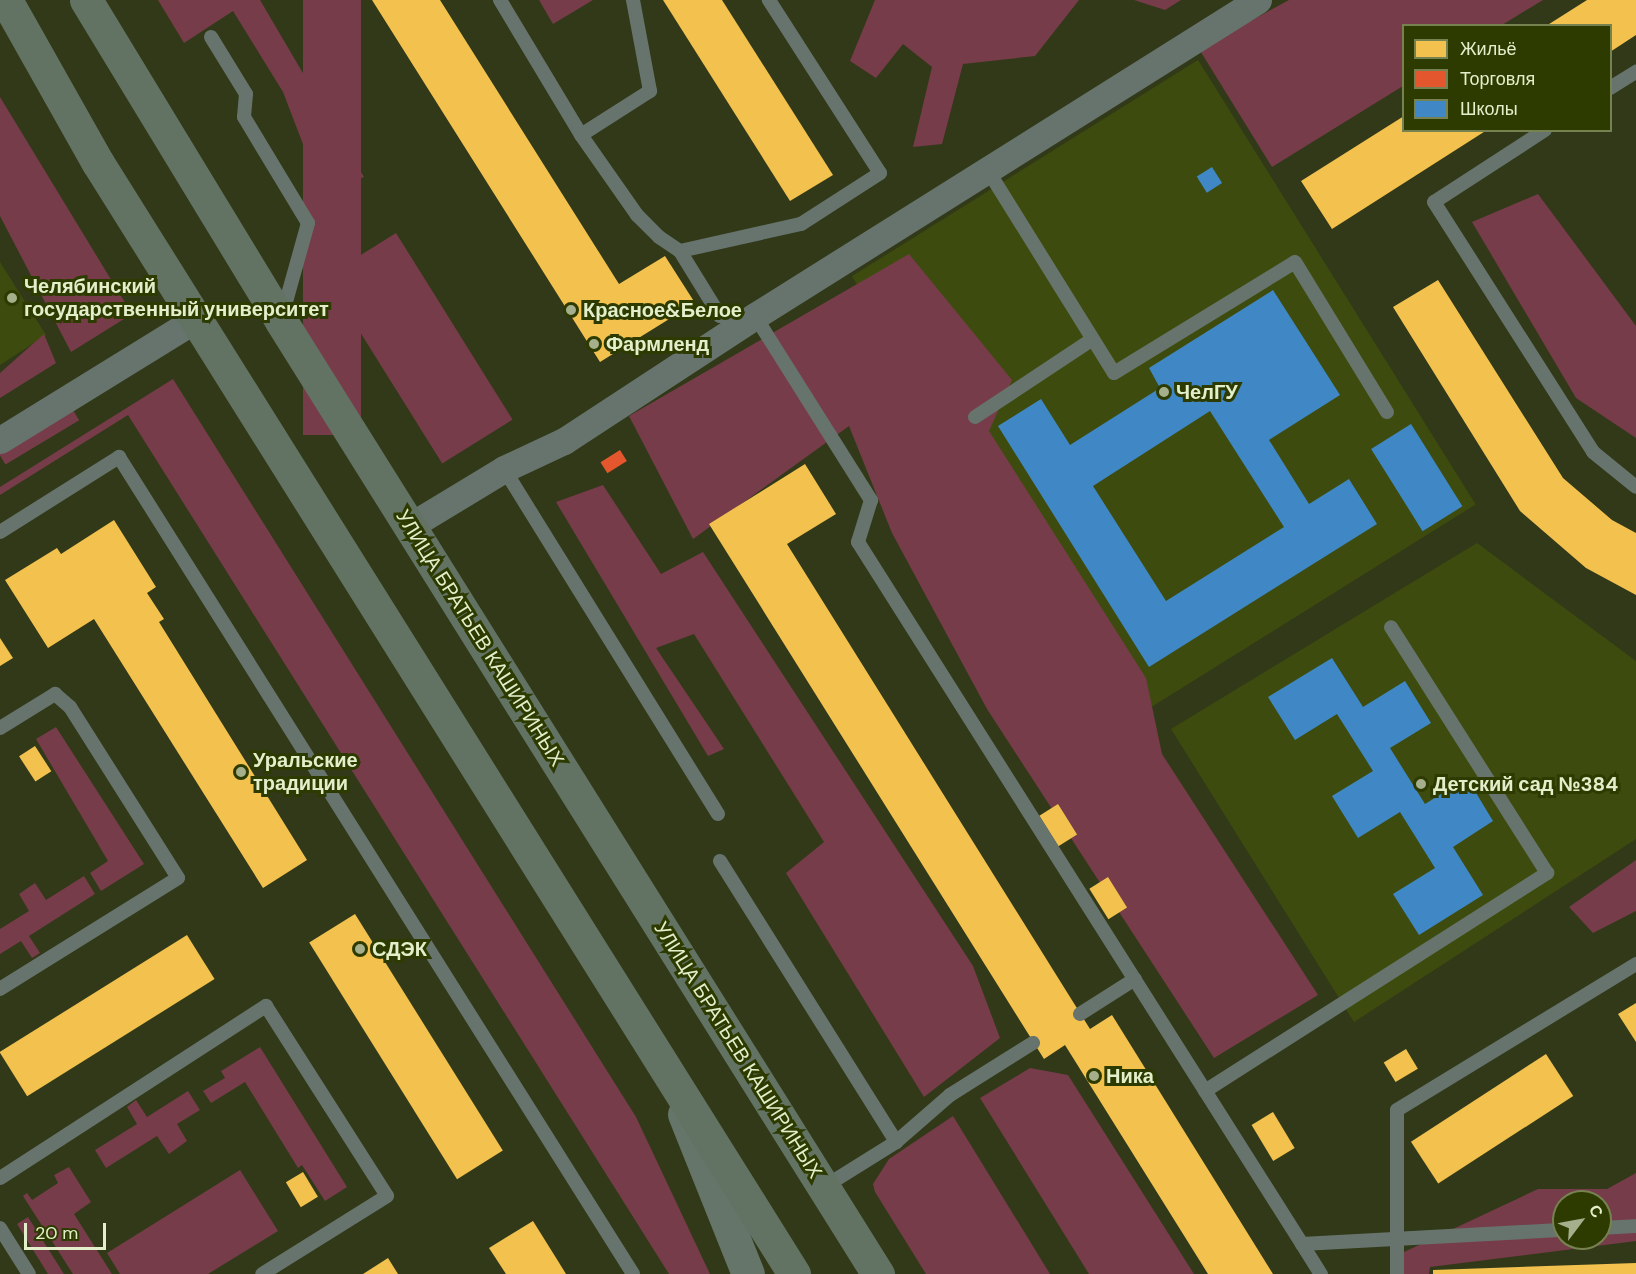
<!DOCTYPE html>
<html>
<head>
<meta charset="utf-8">
<style>
	body { margin:0 }
	#map { position:relative; width:1636px; height:1274px; overflow:hidden; background:#313918; font-family:"DM Sans",sans-serif }
	div>[style] { position:absolute }
	[style*='--x'] { left:calc(var(--x)*1px); top:calc(var(--y)*1px); width:calc(var(--w)*1px); rotate:calc(var(--a)*1deg) }
	.built>* { inset:0; background:#3d4c0e; transform-origin:0 0 }
	.green>* { inset:0; background:#763c49; transform-origin:0 0 }
	.homes>* { inset:0; background:#f2c14e; transform-origin:0 0 }
	.shops>* { inset:0; background:#e4572e; transform-origin:0 0 }
	.schools>* { inset:0; background:#3f88c5; transform-origin:0 0 }
	.lane>* { height:14px; margin:-7px; padding:0 7px; transform-origin:7px; border-radius:7px; background:#67746d }
	.street>* { height:27px; margin:-13.5px; padding:0 13.5px; transform-origin:13.5px; border-radius:13.5px; background:#67746d }
	.secondary>* { height:33px; margin:-16.5px; padding:0 16.5px; transform-origin:16.5px; border-radius:16.5px; background:#66756a }
	.primary>* { height:33px; margin:-16.5px; padding:0 16.5px; transform-origin:16.5px; border-radius:16.5px; background:#627263 }
	.dots>* { width:16px; height:16px; translate:-50% -50%; box-sizing:border-box; border:3px solid #2d3b00; border-radius:50% }
	span { translate:-50% -50%; white-space:nowrap; text-align:center; line-height:1.15; -webkit-text-stroke:6px #2d3b00; paint-order:stroke }
	.poi-label { font-size:20px; color:#e3efca; font-weight:700 }
	.left { translate:0 -50%; text-align:left }
	.street-label { font-size:20px; color:#e3efca }
	.legend { position:absolute; left:1402px; top:24px; width:210px; height:108px; box-sizing:border-box; background:#2d3b00; border:2px solid #768351; margin:0; padding:8px 10px; list-style:none; font-size:18px; color:#e3efca }
	.legend li { display:flex; align-items:center; gap:12px; height:30px }
	.legend b { width:30px; border:2px solid #768351 }
	.north { position:absolute; left:1552px; top:1190px; width:60px; height:60px; box-sizing:border-box; background:#2d3b00; border:2px solid #768351; border-radius:50%; rotate:58deg; font-size:16px; font-weight:700; line-height:24px; text-align:center; color:#e3efca }
	.north::after { content:''; display:block; margin:auto; width:21px; height:27px; background:#a5af8c; clip-path:polygon(50% 0,100% 100%,50% 72%,0 100%) }
	.scale { position:absolute; left:24px; top:1223px; width:82px; height:27px; box-sizing:border-box; border:3px solid #e3efca; border-top:0; padding-left:8px; font-size:18px; line-height:21px; white-space:nowrap; color:#e3efca; -webkit-text-stroke:4px #2d3b00; paint-order:stroke }
</style>
</head>
<body>
<div id="map">
	<div class="built">
		<div style="left:1198px;top:60px;width:524px;height:408px;rotate:58deg"></div>
		<div style="clip-path:polygon(0 262px,46px 335px,0 365px)"></div>
		<div style="clip-path:polygon(1477px 543px,1636px 661px,1636px 839px,1354px 1022px,1171px 729px)"></div>
	</div>
	<div class="green">
		<div style="clip-path:polygon(158px 0,260px 0,364px 177px,321px 191px,283px 92px,233px 11px,184px 43px)"></div>
		<div style="left:303px;top:0;width:58px;height:435px"></div>
		<div style="clip-path:polygon(539px 0,593px 0,553px 24px)"></div>
		<div style="clip-path:polygon(875px 0,1079px 0,1035px 56px,963px 64px,942px 144px,913px 147px,932px 67px,903px 44px,876px 78px,850px 61px)"></div>
		<div style="clip-path:polygon(1134px 0,1181px 0,1165px 10px)"></div>
		<div style="clip-path:polygon(1289px 0,1543px 0,1502px 25px,1404px 26px,1403px 86px,1272px 167px,1199px 49px)"></div>
		<div style="clip-path:polygon(0 97px,132px 314px,71px 352px,0 216px)"></div>
		<div style="clip-path:polygon(1538px 194px,1636px 326px,1636px 438px,1576px 398px,1472px 222px)"></div>
		<div style="left:396px;top:233px;width:220px;height:83px;rotate:58deg"></div>
		<div style="clip-path:polygon(909px 254px,1012px 380px,989px 431px,1146px 678px,1162px 754px,1318px 995px,1214px 1058px,987px 709px,892px 533px,849px 426px,693px 539px,629px 416px)"></div>
		<div style="clip-path:polygon(44px 334px,56px 363px,0 398px,0 373px)"></div>
		<div style="clip-path:polygon(173px 379px,636px 1117px,710px 1274px,669px 1274px,128px 415px,0 495px,0 487px)"></div>
		<div style="left:73px;top:410px;width:12px;height:86px;rotate:59deg"></div>
		<div style="clip-path:polygon(603px 485px,661px 574px,703px 552px,973px 966px,1000px 1038px,924px 1097px,786px 873px,824px 842px,694px 634px,656px 648px,724px 749px,708px 756px,556px 502px)"></div>
		<div style="clip-path:polygon(56px 727px,144px 864px,101px 891px,90px 873px,108px 861px,36px 739px)"></div>
		<div style="clip-path:polygon(1636px 860px,1636px 911px,1593px 933px,1569px 907px)"></div>
		<div style="clip-path:polygon(84px 876px,95px 894px,29px 936px,40px 953px,32px 958px,21px 941px,0 954px,0 929px,29px 911px,19px 894px,35px 883px,46px 900px)"></div>
		<div style="clip-path:polygon(260px 1047px,347px 1187px,325px 1201px,302px 1165px,298px 1168px,245px 1082px,211px 1103px,203px 1091px,225px 1078px,221px 1071px)"></div>
		<div style="clip-path:polygon(1030px 1068px,1068px 1075px,1194px 1274px,1089px 1274px,980px 1098px)"></div>
		<div style="clip-path:polygon(188px 1091px,200px 1110px,177px 1124px,187px 1141px,169px 1154px,157px 1136px,106px 1168px,95px 1150px,137px 1124px,127px 1107px,136px 1100px,147px 1117px)"></div>
		<div style="clip-path:polygon(953px 1116px,1050px 1274px,926px 1274px,875px 1192px,873px 1184px,889px 1159px)"></div>
		<div style="clip-path:polygon(69px 1167px,91px 1202px,74px 1214px,112px 1274px,73px 1274px,23px 1196px,27px 1193px,32px 1200px,58px 1183px,54px 1175px)"></div>
		<div style="clip-path:polygon(240px 1170px,278px 1231px,208px 1274px,120px 1274px,107px 1253px)"></div>
		<div style="clip-path:polygon(evenodd,1636px 1173px,1636px 1241px,1430px 1267px,1429px 1274px,1404px 1274px,1404px 1252px,1538px 1189px,1607px 1189px,1636px 1173px,1564px 1202px,1600px 1202px,1600px 1238px,1564px 1238px,1564px 1202px)"></div>
		<div style="clip-path:polygon(28px 1217px,64px 1274px,48px 1274px,17px 1224px)"></div>
	</div>
	<div class="homes">
		<div style="clip-path:polygon(372px 0,440px 0,619px 284px,665px 256px,695px 303px,600px 362px)"></div>
		<div style="clip-path:polygon(663px 0,722px 0,833px 175px,790px 201px)"></div>
		<div style="clip-path:polygon(1587px 0,1636px 0,1636px 35px,1610px 52px,1610px 26px,1546px 26px)"></div>
		<div style="clip-path:polygon(1404px 116px,1404px 130px,1487px 130px,1332px 229px,1301px 181px)"></div>
		<div style="clip-path:polygon(1438px 280px,1563px 478px,1612px 520px,1636px 533px,1636px 595px,1586px 568px,1520px 511px,1393px 307px)"></div>
		<div style="clip-path:polygon(805px 464px,836px 514px,787px 544px,1090px 1029px,1112px 1015px,1273px 1274px,1208px 1274px,1065px 1045px,1044px 1059px,709px 524px)"></div>
		<div style="clip-path:polygon(114px 520px,156px 587px,147px 593px,164px 619px,159px 622px,307px 860px,263px 888px,94px 619px,48px 648px,5px 580px,57px 548px,61px 554px)"></div>
		<div style="clip-path:polygon(0 638px,13px 658px,0 666px)"></div>
		<div style="left:35px;top:746px;width:30px;height:19px;rotate:57deg"></div>
		<div style="left:1058px;top:804px;width:36px;height:22px;rotate:58deg"></div>
		<div style="left:1108px;top:877px;width:36px;height:22px;rotate:58deg"></div>
		<div style="left:355px;top:914px;width:279px;height:54px;rotate:58deg"></div>
		<div style="left:187px;top:935px;width:52px;height:221px;rotate:58deg"></div>
		<div style="clip-path:polygon(1636px 1003px,1636px 1042px,1618px 1014px)"></div>
		<div style="left:1406px;top:1049px;width:23px;height:26px;rotate:59deg"></div>
		<div style="left:1546px;top:1054px;width:50px;height:161px;rotate:57deg"></div>
		<div style="left:1273px;top:1112px;width:42px;height:25px;rotate:59deg"></div>
		<div style="left:303px;top:1172px;width:29px;height:20px;rotate:59deg"></div>
		<div style="clip-path:polygon(533px 1221px,558px 1261px,566px 1274px,506px 1274px,489px 1248px)"></div>
		<div style="clip-path:polygon(388px 1258px,398px 1274px,363px 1274px)"></div>
		<div style="clip-path:polygon(1636px 1263px,1636px 1274px,1433px 1274px,1433px 1270px)"></div>
	</div>
	<div class="shops">
		<div style="left:620px;top:450px;width:13px;height:23px;rotate:58deg"></div>
	</div>
	<div class="schools">
		<div style="left:1212px;top:167px;width:19px;height:18px;rotate:58deg"></div>
		<div style="clip-path:polygon(evenodd,1273px 290px,1340px 395px,1269px 440px,1309px 504px,1349px 479px,1377px 524px,1149px 667px,998px 426px,1041px 399px,1070px 445px,1160px 388px,1149px 368px,1273px 290px,1210px 411px,1284px 527px,1166px 601px,1093px 486px,1210px 411px)"></div>
		<div style="left:1411px;top:424px;width:97px;height:47px;rotate:58deg"></div>
		<div style="clip-path:polygon(1332px 658px,1363px 707px,1405px 681px,1431px 723px,1390px 748px,1425px 804px,1467px 778px,1493px 821px,1453px 847px,1483px 895px,1419px 935px,1393px 894px,1435px 868px,1400px 812px,1358px 838px,1332px 796px,1373px 771px,1337px 714px,1295px 740px,1268px 697px)"></div>
	</div>
	<div class="lane">
		<div style="--x:500;--y:0;--w:157;--a:59"></div>
		<div style="--x:581;--y:135;--w:98;--a:55"></div>
		<div style="--x:637;--y:215;--w:31;--a:45"></div>
		<div style="--x:659;--y:237;--w:25;--a:34"></div>
		<div style="--x:680;--y:251;--w:76;--a:58.4"></div>
		<div style="--x:720;--y:316;--w:35;--a:0"></div>
		<div style="--x:755;--y:316;--w:218;--a:57.8"></div>
		<div style="--x:871;--y:500;--w:44;--a:107.2"></div>
		<div style="--x:858;--y:542;--w:831;--a:57.69"></div>
		<div style="--x:1302;--y:1244;--w:262;--a:-3.1"></div>
		<div style="--x:211;--y:37;--w:67;--a:58.4"></div>
		<div style="--x:246;--y:94;--w:23;--a:95"></div>
		<div style="--x:244;--y:117;--w:124;--a:58.9"></div>
		<div style="--x:308;--y:223;--w:97;--a:105.6"></div>
		<div style="--x:1610;--y:88;--w:31;--a:-32"></div>
		<div style="--x:1545;--y:130;--w:132;--a:147"></div>
		<div style="--x:1434;--y:202;--w:296;--a:57.5"></div>
		<div style="--x:1593;--y:452;--w:55;--a:39.1"></div>
		<div style="--x:581;--y:135;--w:82;--a:-32.5"></div>
		<div style="--x:650;--y:91;--w:93;--a:-100.6"></div>
		<div style="--x:987;--y:169;--w:240;--a:58.1"></div>
		<div style="--x:1114;--y:373;--w:212;--a:-31.5"></div>
		<div style="--x:1295;--y:262;--w:176;--a:58.5"></div>
		<div style="--x:680;--y:251;--w:124;--a:-12.6"></div>
		<div style="--x:801;--y:224;--w:94;--a:-32.8"></div>
		<div style="--x:880;--y:173;--w:206;--a:-122.7"></div>
		<div style="--x:975;--y:417;--w:141;--a:-33.5"></div>
		<div style="--x:504;--y:469;--w:406;--a:58.2"></div>
		<div style="--x:0;--y:532;--w:141;--a:-32.2"></div>
		<div style="--x:119;--y:457;--w:965;--a:57.82"></div>
		<div style="--x:0;--y:728;--w:65;--a:-31.7"></div>
		<div style="--x:55;--y:694;--w:20;--a:41"></div>
		<div style="--x:70;--y:707;--w:202;--a:57.7"></div>
		<div style="--x:178;--y:878;--w:210;--a:148.1"></div>
		<div style="--x:720;--y:861;--w:332;--a:57.9"></div>
		<div style="--x:1080;--y:1014;--w:65;--a:-32.5"></div>
		<div style="--x:1205;--y:1091;--w:406;--a:-32.5"></div>
		<div style="--x:1547;--y:873;--w:291;--a:-122.4"></div>
		<div style="--x:0;--y:1178;--w:317;--a:-32.9"></div>
		<div style="--x:266;--y:1006;--w:225;--a:57.5"></div>
		<div style="--x:387;--y:1196;--w:147;--a:148"></div>
		<div style="--x:824;--y:1187;--w:85;--a:-32"></div>
		<div style="--x:896;--y:1142;--w:72;--a:-41"></div>
		<div style="--x:950;--y:1095;--w:98;--a:-32.1"></div>
		<div style="--x:0;--y:1228;--w:54;--a:57.8"></div>
		<div style="--x:1600;--y:1228;--w:36;--a:-3"></div>
		<div style="--x:1302;--y:1244;--w:36;--a:58"></div>
		<div style="--x:1397;--y:1274;--w:164;--a:-90"></div>
		<div style="--x:1397;--y:1110;--w:280;--a:-31.4"></div>
	</div>
	<div class="street">
		<div style="--x:0;--y:440;--w:230;--a:-31.7"></div>
		<div style="--x:410;--y:526;--w:110;--a:-31.2"></div>
		<div style="--x:504;--y:469;--w:66;--a:-25"></div>
		<div style="--x:564;--y:441;--w:228;--a:-33.2"></div>
		<div style="--x:755;--y:316;--w:594;--a:-32.14"></div>
	</div>
	<div class="secondary">
		<div style="--x:684;--y:1114;--w:172;--a:68.2"></div>
	</div>
	<div class="primary">
		<div style="--x:6;--y:0;--w:187;--a:60.6"></div>
		<div style="--x:98;--y:163;--w:1311;--a:57.93"></div>
		<div style="--x:86;--y:0;--w:376;--a:58.7"></div>
		<div style="--x:281;--y:321;--w:1125;--a:57.94"></div>
	</div>
	<div class="dots">
		<div style="left:12px;top:298px;background:#a5af8c"></div>
		<div style="left:571px;top:310px;background:#a5af8c"></div>
		<div style="left:594px;top:344px;background:#a5af8c"></div>
		<div style="left:1164px;top:392px;background:#a5af8c"></div>
		<div style="left:241px;top:772px;background:#a5af8c"></div>
		<div style="left:1421px;top:784px;background:#a5af8c"></div>
		<div style="left:360px;top:949px;background:#a5af8c"></div>
		<div style="left:1094px;top:1076px;background:#a5af8c"></div>
	</div>
	<div class="poi-label">
		<span class="left" style="left:24px;top:298px">Челябинский<br>государственный университет</span>
		<span class="left" style="left:583px;top:310px">Красное&amp;Белое</span>
		<span class="left" style="left:606px;top:344px">Фармленд</span>
		<span class="left" style="left:1176px;top:392px">ЧелГУ</span>
		<span class="left" style="left:253px;top:772px">Уральские<br>традиции</span>
		<span class="left" style="left:1433px;top:784px">Детский сад №384</span>
		<span class="left" style="left:372px;top:949px">СДЭК</span>
		<span class="left" style="left:1106px;top:1076px">Ника</span>
	</div>
	<div class="street-label">
		<span style="left:480px;top:638px;rotate:58deg">УЛИЦА БРАТЬЕВ КАШИРИНЫХ</span>
		<span style="left:738px;top:1050px;rotate:58deg">УЛИЦА БРАТЬЕВ КАШИРИНЫХ</span>
	</div>
	<ul class="legend">
	<li><b style="height:16px;background:#f2c14e"></b>Жильё</li>
	<li><b style="height:16px;background:#e4572e"></b>Торговля</li>
	<li><b style="height:16px;background:#3f88c5"></b>Школы</li>
	</ul>
	<div class="north">С</div>
	<div class="scale">20 m</div>
</div>
</body>
</html>
